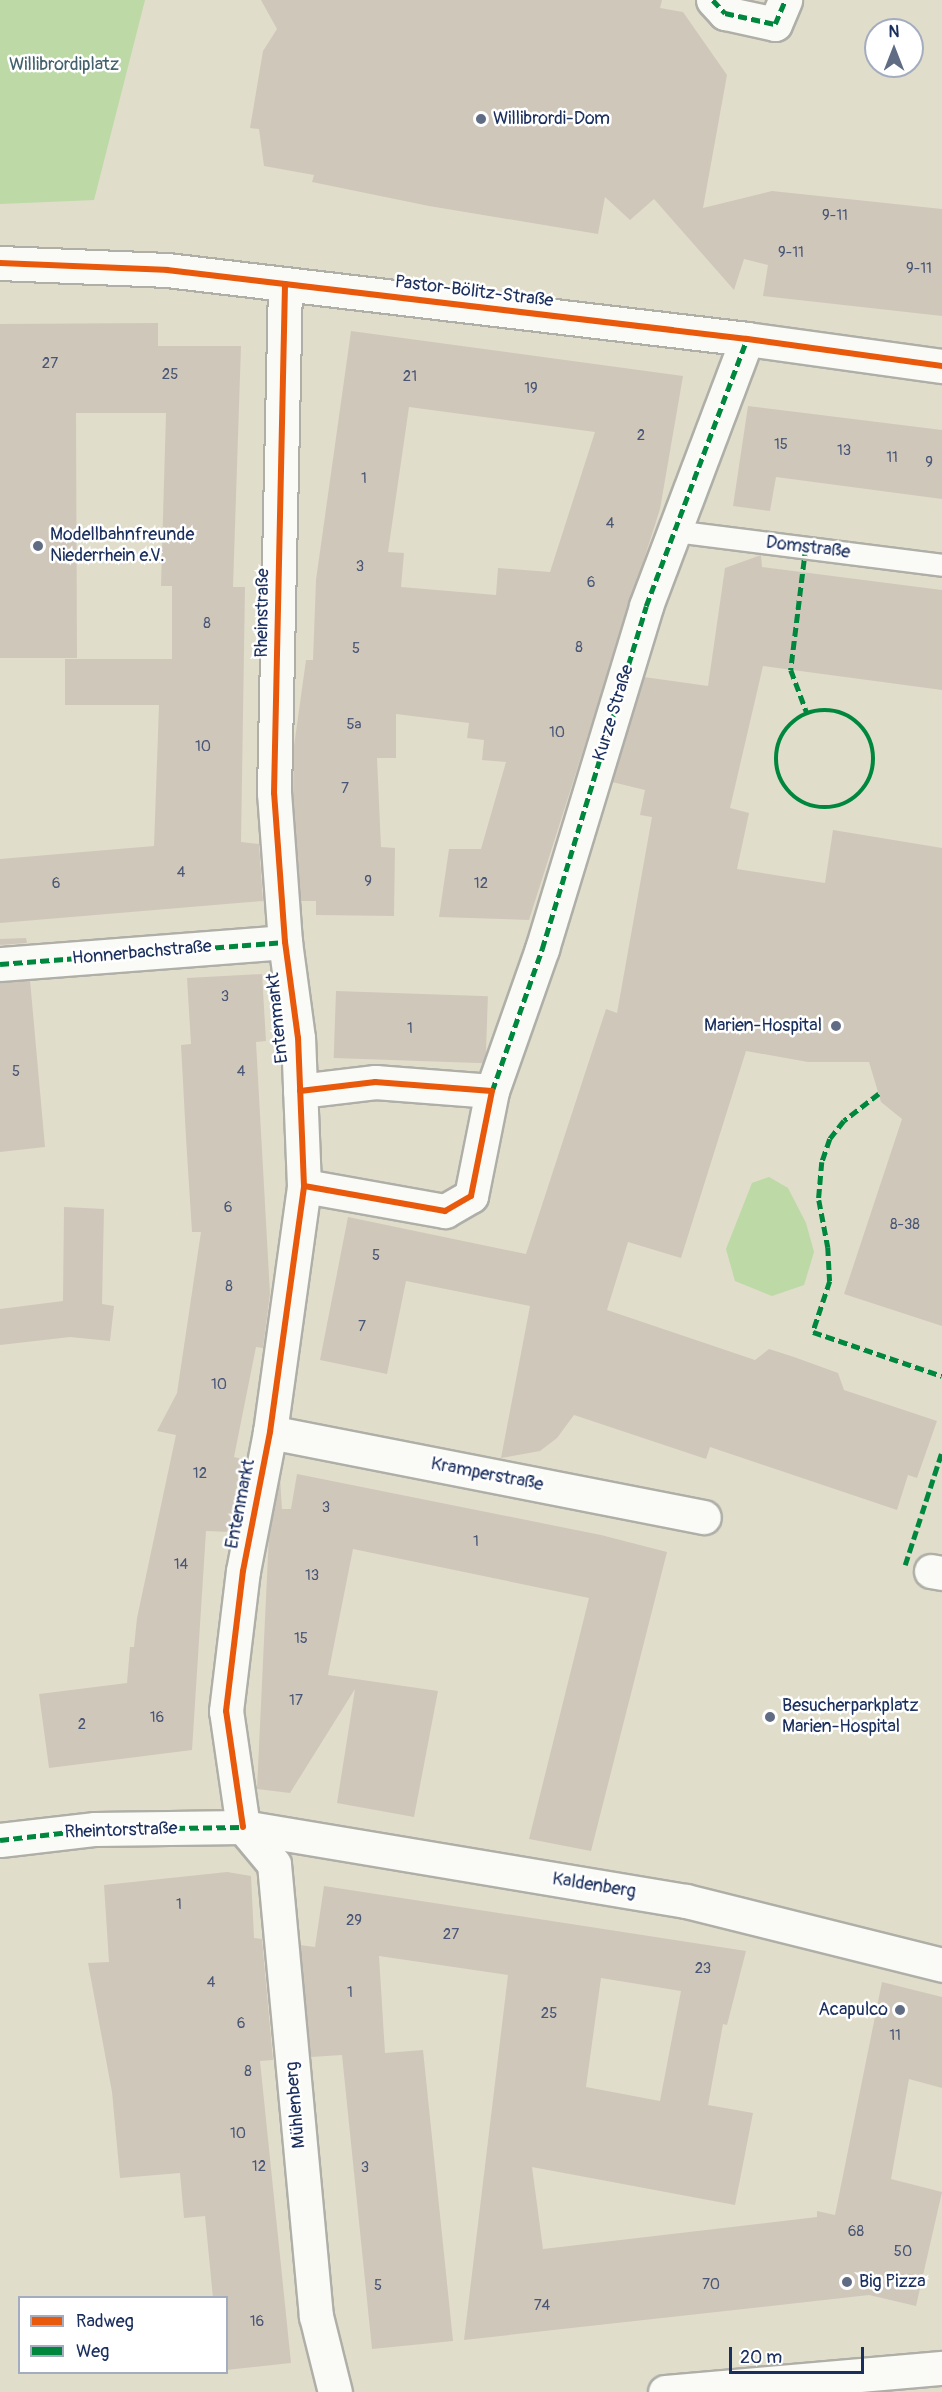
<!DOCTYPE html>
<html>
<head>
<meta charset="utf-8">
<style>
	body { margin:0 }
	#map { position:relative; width:942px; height:2392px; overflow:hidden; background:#e0ddcb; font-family:Pangolin,sans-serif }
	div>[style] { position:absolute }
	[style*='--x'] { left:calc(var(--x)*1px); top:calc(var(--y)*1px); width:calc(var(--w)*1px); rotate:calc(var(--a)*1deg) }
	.green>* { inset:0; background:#bcd9a6 }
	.building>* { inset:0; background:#d0c7bb; transform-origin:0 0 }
	.roads { filter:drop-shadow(2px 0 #afafa8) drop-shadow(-2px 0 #afafa8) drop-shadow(0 2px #afafa8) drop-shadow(0 -2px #afafa8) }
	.lane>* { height:21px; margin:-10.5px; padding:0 10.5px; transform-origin:10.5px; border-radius:10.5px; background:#fafaf7 }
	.street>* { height:33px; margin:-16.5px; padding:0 16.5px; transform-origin:16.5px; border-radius:16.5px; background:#fafaf7 }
	.quiet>* { height:4.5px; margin-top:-2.25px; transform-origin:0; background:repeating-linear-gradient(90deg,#00873e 0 9px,transparent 0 13.5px) }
	.quiet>.ring { margin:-2.25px; padding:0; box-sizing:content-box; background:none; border:4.5px solid #00873e; border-radius:50% }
	.cycleway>* { height:6px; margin:-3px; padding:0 3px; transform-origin:3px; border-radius:3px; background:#e8590c }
	.dots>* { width:16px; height:16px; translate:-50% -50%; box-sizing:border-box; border:3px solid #fff; border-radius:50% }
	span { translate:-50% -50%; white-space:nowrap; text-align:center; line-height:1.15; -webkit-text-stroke:5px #fff; paint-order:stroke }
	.number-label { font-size:15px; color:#495676 }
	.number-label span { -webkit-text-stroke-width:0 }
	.park-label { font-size:18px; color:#43616b }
	.poi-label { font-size:18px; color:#1b2f5e }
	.left { translate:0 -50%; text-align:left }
	.right { translate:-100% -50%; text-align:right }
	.street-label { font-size:18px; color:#1b2f5e }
	.legend { position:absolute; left:18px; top:2296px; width:210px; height:78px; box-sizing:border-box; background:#fff; border:2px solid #a4acbf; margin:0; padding:8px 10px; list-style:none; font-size:18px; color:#1b2f5e }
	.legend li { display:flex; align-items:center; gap:12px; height:30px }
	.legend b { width:30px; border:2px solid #a4acbf }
	.north { position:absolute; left:864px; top:18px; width:60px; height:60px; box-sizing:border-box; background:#fff; border:2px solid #a4acbf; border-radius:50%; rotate:0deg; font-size:16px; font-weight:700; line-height:24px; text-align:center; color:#1b2f5e }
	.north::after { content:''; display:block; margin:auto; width:21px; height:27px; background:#606c84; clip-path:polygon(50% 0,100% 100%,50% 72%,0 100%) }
	.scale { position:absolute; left:729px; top:2347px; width:135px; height:27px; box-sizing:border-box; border:3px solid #1b2f5e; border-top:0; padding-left:8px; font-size:18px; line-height:21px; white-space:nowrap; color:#1b2f5e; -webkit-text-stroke:4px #fff; paint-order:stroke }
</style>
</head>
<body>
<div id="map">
	<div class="green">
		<div style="clip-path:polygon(0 0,145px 0,94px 200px,0 204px)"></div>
		<div style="clip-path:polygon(769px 1177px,788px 1188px,806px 1223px,814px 1252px,804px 1285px,772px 1296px,735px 1281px,726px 1249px,752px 1183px)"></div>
	</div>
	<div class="building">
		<div style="clip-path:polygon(261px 0,662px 0,660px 8px,683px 12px,727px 75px,703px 208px,772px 191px,942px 209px,942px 316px,763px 296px,768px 265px,744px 259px,734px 290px,654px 199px,630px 220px,605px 197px,598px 234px,429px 206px,312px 182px,314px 175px,264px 166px,259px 129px,250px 128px,263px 51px,277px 29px)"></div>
		<div style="clip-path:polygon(158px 323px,158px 346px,241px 346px,233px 587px,245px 587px,241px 842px,259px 844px,263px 901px,0 923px,0 859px,154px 846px,159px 705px,65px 705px,65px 659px,172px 659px,172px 586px,161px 586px,166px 413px,76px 413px,77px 658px,0 658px,0 324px)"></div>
		<div style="clip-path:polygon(evenodd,351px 331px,683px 376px,660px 509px,529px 920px,439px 917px,449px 849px,481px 849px,506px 762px,482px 760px,484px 740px,467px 738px,469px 723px,396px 714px,396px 758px,377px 758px,381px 847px,395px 848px,394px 916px,316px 915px,316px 901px,301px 901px,293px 793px,294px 746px,306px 660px,313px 660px,316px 580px,351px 331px,409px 407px,595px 432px,550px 572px,498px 568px,496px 595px,401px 587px,404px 553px,388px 552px,409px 407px)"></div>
		<div style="clip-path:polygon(748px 406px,942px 430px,942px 499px,776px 477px,770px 511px,733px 506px)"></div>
		<div style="clip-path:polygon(761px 555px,762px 567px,942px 590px,942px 690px,763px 666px,730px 808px,749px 813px,737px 869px,825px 883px,833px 830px,942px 848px,942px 1326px,844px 1294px,902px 1119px,881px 1102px,869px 1062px,808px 1062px,746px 1051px,681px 1258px,628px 1242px,607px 1310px,755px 1360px,769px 1349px,794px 1357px,838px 1373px,844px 1390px,937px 1421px,917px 1478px,908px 1475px,897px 1510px,710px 1447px,706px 1459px,574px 1415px,557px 1438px,540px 1451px,501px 1458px,530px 1306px,406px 1281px,387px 1374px,320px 1360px,348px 1217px,526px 1254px,606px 1009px,617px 1013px,652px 817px,640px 815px,645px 790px,612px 782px,644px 677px,708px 686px,725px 568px)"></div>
		<div style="clip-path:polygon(26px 938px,27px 943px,0 945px,0 939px)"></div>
		<div style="clip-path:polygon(262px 974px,266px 1041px,256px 1042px,270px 1294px,263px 1348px,256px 1347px,234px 1457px,246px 1460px,231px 1532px,206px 1531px,192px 1750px,49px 1768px,39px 1694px,127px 1683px,130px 1647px,134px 1647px,137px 1618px,176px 1435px,157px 1431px,177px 1393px,201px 1232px,192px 1232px,186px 1138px,181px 1045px,191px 1044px,187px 978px)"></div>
		<div style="clip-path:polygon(30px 980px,45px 1147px,0 1152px,0 982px)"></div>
		<div style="left:336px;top:991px;width:152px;height:67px;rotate:2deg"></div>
		<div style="clip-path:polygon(64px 1207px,104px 1209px,102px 1304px,114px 1306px,110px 1341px,70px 1337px,0 1345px,0 1309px,63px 1301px)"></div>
		<div style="clip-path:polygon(297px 1474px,601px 1535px,667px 1552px,591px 1851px,529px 1839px,589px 1598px,353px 1549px,328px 1675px,438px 1691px,414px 1817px,337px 1803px,355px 1689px,290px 1793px,257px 1789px,269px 1534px,280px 1478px,282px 1509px,291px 1509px)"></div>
		<div style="clip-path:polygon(227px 1872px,251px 1876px,254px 1938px,262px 1939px,273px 2060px,260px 2061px,291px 2363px,226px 2370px,226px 2298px,213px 2298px,205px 2216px,184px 2218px,180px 2173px,120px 2178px,112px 2092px,88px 1963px,109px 1962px,104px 1885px)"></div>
		<div style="clip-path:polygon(evenodd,324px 1886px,746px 1951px,727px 2025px,723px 2024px,708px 2105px,753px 2113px,735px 2205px,532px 2167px,543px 2249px,817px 2217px,817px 2211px,835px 2215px,882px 1982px,942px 1997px,942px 2088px,909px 2079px,891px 2179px,942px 2192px,916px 2306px,869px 2295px,464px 2340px,508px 1975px,379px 1956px,385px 2053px,423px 2050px,453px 2341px,372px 2349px,342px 2055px,311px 2057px,300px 1945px,315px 1947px,324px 1886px,601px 1978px,681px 1991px,660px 2101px,586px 2087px,601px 1978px)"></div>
	</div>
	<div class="roads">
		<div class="lane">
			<div style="--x:674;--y:531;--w:270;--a:7.2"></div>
		</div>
		<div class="street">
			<div style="--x:713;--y:0;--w:18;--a:47"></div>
			<div style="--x:725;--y:13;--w:51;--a:12.4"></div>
			<div style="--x:775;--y:24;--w:26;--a:-67"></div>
			<div style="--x:0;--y:263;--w:167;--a:2.4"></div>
			<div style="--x:167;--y:270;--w:584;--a:6.78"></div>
			<div style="--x:747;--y:339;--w:197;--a:7.9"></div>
			<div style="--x:0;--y:964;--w:286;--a:-4.4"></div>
			<div style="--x:300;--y:1091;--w:76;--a:-6.8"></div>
			<div style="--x:375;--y:1082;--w:117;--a:4.4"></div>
			<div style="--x:492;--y:1091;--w:107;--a:101.3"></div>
			<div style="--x:471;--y:1196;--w:30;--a:150"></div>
			<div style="--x:445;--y:1211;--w:143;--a:-169.9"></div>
			<div style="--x:492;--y:1091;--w:151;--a:-70.6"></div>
			<div style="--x:542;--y:949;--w:358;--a:-73.1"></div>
			<div style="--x:646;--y:606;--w:285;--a:-69.3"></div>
			<div style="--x:270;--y:1432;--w:442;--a:11.1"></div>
			<div style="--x:931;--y:1571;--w:11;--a:10"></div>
			<div style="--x:243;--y:1827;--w:117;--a:-98.3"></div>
			<div style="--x:226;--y:1711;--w:141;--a:-83.1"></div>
			<div style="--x:243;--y:1571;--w:142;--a:-79"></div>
			<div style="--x:270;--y:1432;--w:248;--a:-82.1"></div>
			<div style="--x:304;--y:1186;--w:148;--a:-92.3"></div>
			<div style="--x:298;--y:1038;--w:97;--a:-97.7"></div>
			<div style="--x:285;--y:942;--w:149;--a:-94.2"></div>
			<div style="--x:274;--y:793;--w:509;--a:-88.76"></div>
			<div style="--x:243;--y:1827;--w:48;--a:50"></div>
			<div style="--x:274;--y:1864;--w:454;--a:84.7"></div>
			<div style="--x:316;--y:2316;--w:78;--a:76"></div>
			<div style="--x:0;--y:1840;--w:96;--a:-6.6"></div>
			<div style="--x:95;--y:1829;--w:148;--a:-0.8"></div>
			<div style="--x:243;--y:1827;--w:449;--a:9.5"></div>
			<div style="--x:686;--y:1901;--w:264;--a:14"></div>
			<div style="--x:665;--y:2392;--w:278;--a:-5"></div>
		</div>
	</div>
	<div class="quiet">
		<div style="--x:713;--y:0;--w:18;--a:47"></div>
		<div style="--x:725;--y:13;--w:51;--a:12.4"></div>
		<div style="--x:775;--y:24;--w:26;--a:-67"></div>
		<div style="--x:806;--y:547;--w:124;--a:97"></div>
		<div style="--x:791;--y:670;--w:46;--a:69.6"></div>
		<div class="ring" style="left:776px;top:710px;width:93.5px;height:93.5px"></div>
		<div style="--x:0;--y:964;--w:286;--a:-4.4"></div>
		<div style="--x:492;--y:1091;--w:151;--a:-70.6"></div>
		<div style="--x:542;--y:949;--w:358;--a:-73.1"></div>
		<div style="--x:646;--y:606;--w:285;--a:-69.3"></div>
		<div style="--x:879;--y:1094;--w:44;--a:142.4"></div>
		<div style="--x:844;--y:1121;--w:23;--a:128"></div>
		<div style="--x:830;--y:1139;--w:24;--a:109"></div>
		<div style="--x:822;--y:1162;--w:38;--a:95"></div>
		<div style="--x:819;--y:1200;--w:48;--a:79.2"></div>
		<div style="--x:828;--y:1247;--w:34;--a:87"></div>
		<div style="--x:830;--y:1281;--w:54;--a:108.4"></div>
		<div style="--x:813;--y:1332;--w:136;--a:18.8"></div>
		<div style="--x:905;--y:1565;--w:120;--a:-72"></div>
		<div style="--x:0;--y:1840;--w:96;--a:-6.6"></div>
		<div style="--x:95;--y:1829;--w:148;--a:-0.8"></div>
		<div style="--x:243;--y:1827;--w:4;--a:-104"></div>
	</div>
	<div class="cycleway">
		<div style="--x:0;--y:263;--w:167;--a:2.4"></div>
		<div style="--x:167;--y:270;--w:584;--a:6.78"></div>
		<div style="--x:747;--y:339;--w:197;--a:7.9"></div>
		<div style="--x:300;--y:1091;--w:76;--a:-6.8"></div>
		<div style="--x:375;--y:1082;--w:117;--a:4.4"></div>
		<div style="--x:492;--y:1091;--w:107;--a:101.3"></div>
		<div style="--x:471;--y:1196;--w:30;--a:150"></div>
		<div style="--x:445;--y:1211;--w:143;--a:-169.9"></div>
		<div style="--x:243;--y:1827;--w:117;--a:-98.3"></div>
		<div style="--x:226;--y:1711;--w:141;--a:-83.1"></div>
		<div style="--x:243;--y:1571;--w:142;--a:-79"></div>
		<div style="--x:270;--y:1432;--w:248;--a:-82.1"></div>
		<div style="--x:304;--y:1186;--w:148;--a:-92.3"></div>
		<div style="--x:298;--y:1038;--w:97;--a:-97.7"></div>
		<div style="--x:285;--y:942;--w:149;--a:-94.2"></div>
		<div style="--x:274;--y:793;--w:509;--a:-88.76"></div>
	</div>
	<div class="dots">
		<div style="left:481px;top:119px;background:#606c84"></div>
		<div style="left:38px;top:546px;background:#606c84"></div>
		<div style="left:836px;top:1026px;background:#606c84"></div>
		<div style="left:770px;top:1717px;background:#606c84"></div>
		<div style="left:900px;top:2010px;background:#606c84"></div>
		<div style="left:847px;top:2282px;background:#606c84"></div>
	</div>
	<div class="number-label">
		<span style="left:835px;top:216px">9-11</span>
		<span style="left:791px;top:253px">9-11</span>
		<span style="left:919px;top:269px">9-11</span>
		<span style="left:50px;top:364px">27</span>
		<span style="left:170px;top:375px">25</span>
		<span style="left:410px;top:377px">21</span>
		<span style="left:531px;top:389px">19</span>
		<span style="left:641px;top:436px">2</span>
		<span style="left:781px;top:445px">15</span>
		<span style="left:844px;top:451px">13</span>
		<span style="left:892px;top:458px">11</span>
		<span style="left:929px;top:463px">9</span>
		<span style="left:364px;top:479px">1</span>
		<span style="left:610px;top:524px">4</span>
		<span style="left:360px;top:567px">3</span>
		<span style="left:591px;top:583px">6</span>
		<span style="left:207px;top:624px">8</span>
		<span style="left:579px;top:648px">8</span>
		<span style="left:356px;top:649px">5</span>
		<span style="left:354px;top:725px">5a</span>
		<span style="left:557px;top:733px">10</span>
		<span style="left:203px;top:747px">10</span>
		<span style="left:345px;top:789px">7</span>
		<span style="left:181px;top:873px">4</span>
		<span style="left:368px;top:882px">9</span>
		<span style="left:56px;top:884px">6</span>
		<span style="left:481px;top:884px">12</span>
		<span style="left:225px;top:997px">3</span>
		<span style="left:410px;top:1029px">1</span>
		<span style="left:16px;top:1072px">5</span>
		<span style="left:241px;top:1072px">4</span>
		<span style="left:228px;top:1208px">6</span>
		<span style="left:905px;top:1225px">8-38</span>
		<span style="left:376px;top:1256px">5</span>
		<span style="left:229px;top:1287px">8</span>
		<span style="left:362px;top:1327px">7</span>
		<span style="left:219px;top:1385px">10</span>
		<span style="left:200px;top:1474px">12</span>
		<span style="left:326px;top:1508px">3</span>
		<span style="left:476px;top:1542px">1</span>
		<span style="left:181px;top:1565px">14</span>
		<span style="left:312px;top:1576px">13</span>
		<span style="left:301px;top:1639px">15</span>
		<span style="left:296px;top:1701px">17</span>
		<span style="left:157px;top:1718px">16</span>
		<span style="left:82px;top:1725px">2</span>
		<span style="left:179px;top:1905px">1</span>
		<span style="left:354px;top:1921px">29</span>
		<span style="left:451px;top:1935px">27</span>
		<span style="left:703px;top:1969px">23</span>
		<span style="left:211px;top:1983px">4</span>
		<span style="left:350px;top:1993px">1</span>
		<span style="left:549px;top:2014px">25</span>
		<span style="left:241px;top:2024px">6</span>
		<span style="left:895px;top:2036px">11</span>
		<span style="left:248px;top:2072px">8</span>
		<span style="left:238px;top:2134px">10</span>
		<span style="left:259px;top:2167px">12</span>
		<span style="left:365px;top:2168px">3</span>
		<span style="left:856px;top:2232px">68</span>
		<span style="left:903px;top:2252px">50</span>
		<span style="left:711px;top:2285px">70</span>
		<span style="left:378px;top:2286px">5</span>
		<span style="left:542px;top:2306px">74</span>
		<span style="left:257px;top:2322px">16</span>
	</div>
	<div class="park-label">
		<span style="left:64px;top:65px">Willibrordiplatz</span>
	</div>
	<div class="poi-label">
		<span class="left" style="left:493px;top:119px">Willibrordi-Dom</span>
		<span class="left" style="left:50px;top:546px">Modellbahnfreunde<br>Niederrhein e.V.</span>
		<span class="right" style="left:822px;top:1026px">Marien-Hospital</span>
		<span class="left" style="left:782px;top:1717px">Besucherparkplatz<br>Marien-Hospital</span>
		<span class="right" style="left:888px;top:2010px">Acapulco</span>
		<span class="left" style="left:859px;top:2282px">Big Pizza</span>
	</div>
	<div class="street-label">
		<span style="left:474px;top:292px;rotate:7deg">Pastor-Bölitz-Straße</span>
		<span style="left:808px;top:548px;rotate:7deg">Domstraße</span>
		<span style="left:263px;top:613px;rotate:-89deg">Rheinstraße</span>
		<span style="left:614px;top:713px;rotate:-73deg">Kurze Straße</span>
		<span style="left:142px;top:953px;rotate:-5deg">Honnerbachstraße</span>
		<span style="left:278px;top:1018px;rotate:-96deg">Entenmarkt</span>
		<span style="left:487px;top:1475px;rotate:11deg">Kramperstraße</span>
		<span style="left:241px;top:1504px;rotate:-79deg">Entenmarkt</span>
		<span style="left:121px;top:1831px;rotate:-2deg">Rheintorstraße</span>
		<span style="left:594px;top:1886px;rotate:9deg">Kaldenberg</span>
		<span style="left:296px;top:2105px;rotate:-95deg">Mühlenberg</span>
	</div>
	<ul class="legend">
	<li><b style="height:8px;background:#e8590c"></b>Radweg</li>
	<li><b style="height:8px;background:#00873e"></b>Weg</li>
	</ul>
	<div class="north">N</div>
	<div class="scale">20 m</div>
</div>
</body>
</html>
